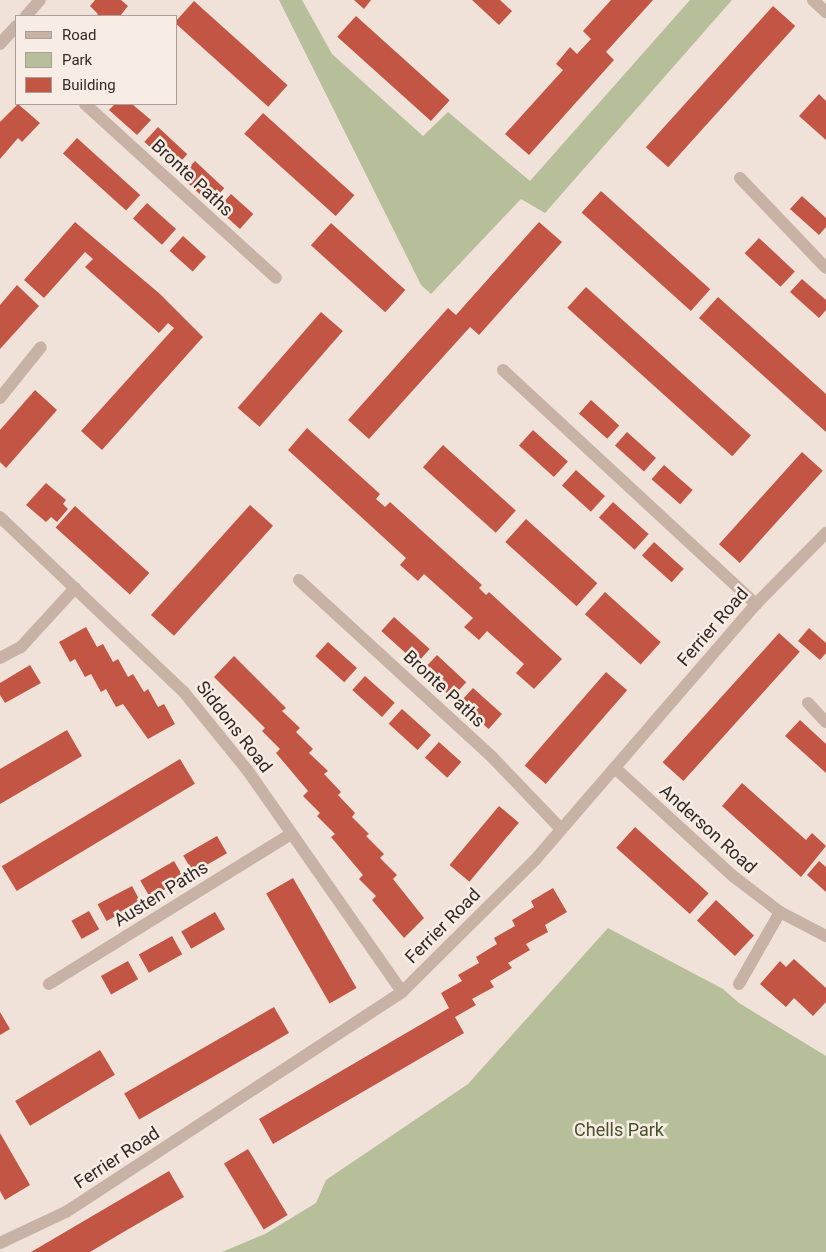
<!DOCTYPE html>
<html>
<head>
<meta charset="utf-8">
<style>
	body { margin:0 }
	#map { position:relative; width:826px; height:1252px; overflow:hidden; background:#f0e2d8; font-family:Roboto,sans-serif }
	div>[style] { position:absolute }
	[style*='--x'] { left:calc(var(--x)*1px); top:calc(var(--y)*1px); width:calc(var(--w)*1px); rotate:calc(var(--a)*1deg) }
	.green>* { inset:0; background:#b6bf99 }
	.building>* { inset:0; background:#c35544; transform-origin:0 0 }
	.minor>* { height:12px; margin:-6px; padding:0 6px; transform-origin:6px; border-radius:6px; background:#c8b1a5 }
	span { translate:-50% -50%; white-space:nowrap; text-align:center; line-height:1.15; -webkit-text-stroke:5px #f8ede4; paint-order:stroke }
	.street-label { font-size:18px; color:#342926 }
	.park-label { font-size:18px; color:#47512a }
	.legend { position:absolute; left:15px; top:15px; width:162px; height:90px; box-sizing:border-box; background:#f8ede4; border:1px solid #aa9f98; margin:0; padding:6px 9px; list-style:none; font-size:15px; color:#342926 }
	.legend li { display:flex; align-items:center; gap:10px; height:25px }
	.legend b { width:25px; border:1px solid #aa9f98 }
</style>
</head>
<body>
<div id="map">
	<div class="green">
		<div style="clip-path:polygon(279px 0,302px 0,332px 54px,423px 136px,448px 112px,530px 181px,690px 0,732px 0,545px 213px,521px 199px,431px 294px,421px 285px)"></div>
		<div style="clip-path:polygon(608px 928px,723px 989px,739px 1003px,826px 1056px,826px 1252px,222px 1252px,265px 1234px,316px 1203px,326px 1180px,468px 1084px)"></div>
	</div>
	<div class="building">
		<div style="clip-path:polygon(95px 0,121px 0,128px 6px,120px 16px,96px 16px,98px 14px,90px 6px)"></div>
		<div style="clip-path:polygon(354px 0,371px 0,364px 9px)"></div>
		<div style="clip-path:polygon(472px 0,500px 0,512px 11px,499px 25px)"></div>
		<div style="clip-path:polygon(611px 0,653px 0,606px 52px,614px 60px,529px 155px,505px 134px,563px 70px,556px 64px,570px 47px,577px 54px,591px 39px,583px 31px)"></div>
		<div style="left:194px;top:1px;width:126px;height:29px;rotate:42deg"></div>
		<div style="left:773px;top:6px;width:30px;height:190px;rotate:42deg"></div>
		<div style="left:356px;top:16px;width:126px;height:28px;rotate:42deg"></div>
		<div style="clip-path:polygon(819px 94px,826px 101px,826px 140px,799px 116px)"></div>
		<div style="clip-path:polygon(18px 104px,40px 123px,22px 142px,18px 138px,0 159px,0 122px)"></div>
		<div style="clip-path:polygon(115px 104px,132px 104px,151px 120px,137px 135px,109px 110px)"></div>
		<div style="left:263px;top:113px;width:123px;height:28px;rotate:42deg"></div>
		<div style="left:158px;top:127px;width:40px;height:20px;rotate:43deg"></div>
		<div style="left:77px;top:138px;width:85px;height:21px;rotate:42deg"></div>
		<div style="left:195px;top:161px;width:40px;height:21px;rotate:43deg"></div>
		<div style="left:601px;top:191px;width:147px;height:29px;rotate:42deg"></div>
		<div style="left:231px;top:194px;width:30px;height:20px;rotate:42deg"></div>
		<div style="clip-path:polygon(802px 196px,826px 218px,826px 227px,819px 235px,790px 209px)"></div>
		<div style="left:147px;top:203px;width:39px;height:21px;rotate:42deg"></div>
		<div style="clip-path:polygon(75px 222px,160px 294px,203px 337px,102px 450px,81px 431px,174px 328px,168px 323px,159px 333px,85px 267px,93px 259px,85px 252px,44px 298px,24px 280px)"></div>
		<div style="clip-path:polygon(539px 222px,562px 242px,479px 335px,470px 327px,369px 439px,348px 420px,448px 308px,456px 315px)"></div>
		<div style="left:331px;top:223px;width:100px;height:30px;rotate:42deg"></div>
		<div style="left:183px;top:236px;width:31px;height:20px;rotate:42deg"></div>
		<div style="left:759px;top:238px;width:49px;height:21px;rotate:43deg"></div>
		<div style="clip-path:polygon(802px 279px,826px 300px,826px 310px,819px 318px,790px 292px)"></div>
		<div style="clip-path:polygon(17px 285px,39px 306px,0 349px,0 305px)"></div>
		<div style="left:586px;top:287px;width:222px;height:28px;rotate:42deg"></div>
		<div style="clip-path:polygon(718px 297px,826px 394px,826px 432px,699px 318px)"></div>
		<div style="left:321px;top:312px;width:29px;height:127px;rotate:41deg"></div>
		<div style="clip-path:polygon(35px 390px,57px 410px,6px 468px,0 462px,0 430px)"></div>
		<div style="left:591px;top:400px;width:38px;height:18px;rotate:42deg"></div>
		<div style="clip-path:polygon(307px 428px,380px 494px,376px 499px,385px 507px,390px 502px,482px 585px,479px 588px,486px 595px,489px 592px,562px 659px,534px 689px,516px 673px,524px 664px,487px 631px,479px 640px,464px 627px,473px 618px,424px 574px,418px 581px,400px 565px,406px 558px,288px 450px)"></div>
		<div style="left:533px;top:430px;width:47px;height:21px;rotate:42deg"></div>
		<div style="left:627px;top:432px;width:39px;height:18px;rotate:42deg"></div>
		<div style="left:443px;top:445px;width:98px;height:30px;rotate:42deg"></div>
		<div style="left:802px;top:452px;width:28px;height:124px;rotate:42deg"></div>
		<div style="left:664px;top:465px;width:38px;height:19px;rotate:41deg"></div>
		<div style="left:576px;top:470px;width:39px;height:21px;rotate:42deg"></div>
		<div style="clip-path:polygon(46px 483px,66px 500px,63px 504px,68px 509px,57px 522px,51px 517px,46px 522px,26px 505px)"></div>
		<div style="left:613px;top:502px;width:48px;height:21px;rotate:42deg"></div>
		<div style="left:250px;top:505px;width:31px;height:148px;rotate:42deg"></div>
		<div style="left:75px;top:506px;width:100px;height:29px;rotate:42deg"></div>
		<div style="left:526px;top:519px;width:96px;height:31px;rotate:42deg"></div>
		<div style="left:654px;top:542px;width:40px;height:18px;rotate:42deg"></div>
		<div style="left:605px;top:592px;width:75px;height:30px;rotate:42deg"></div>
		<div style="left:394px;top:617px;width:48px;height:19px;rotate:42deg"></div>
		<div style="clip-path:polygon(86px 627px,97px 647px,103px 644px,113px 662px,118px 659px,128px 677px,133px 674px,144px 692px,148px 689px,158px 707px,164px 704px,175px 724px,148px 739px,123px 704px,116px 707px,106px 689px,101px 692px,91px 674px,85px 677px,75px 659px,70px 662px,59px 642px)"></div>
		<div style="clip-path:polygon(809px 628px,826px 643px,826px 653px,820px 660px,798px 641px)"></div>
		<div style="left:779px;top:633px;width:28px;height:174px;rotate:42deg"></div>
		<div style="left:328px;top:642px;width:39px;height:19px;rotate:42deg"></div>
		<div style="left:437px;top:655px;width:40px;height:21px;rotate:43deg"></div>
		<div style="clip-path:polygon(234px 656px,286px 708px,282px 711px,300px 728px,296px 732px,313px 749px,309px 753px,328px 771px,324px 774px,341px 792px,338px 795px,355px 813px,352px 817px,369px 834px,366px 836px,384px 854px,380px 858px,397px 875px,393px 879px,424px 918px,404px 938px,372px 900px,376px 896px,359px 879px,363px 875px,331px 837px,335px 834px,317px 816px,320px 813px,303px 796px,308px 791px,276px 753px,280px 749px,262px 731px,265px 728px,214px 677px)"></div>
		<div style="clip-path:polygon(30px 665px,41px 683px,5px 703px,0 695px,0 683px)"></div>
		<div style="left:606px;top:672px;width:28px;height:124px;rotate:41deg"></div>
		<div style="left:365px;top:676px;width:40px;height:19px;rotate:42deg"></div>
		<div style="left:473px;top:688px;width:39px;height:20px;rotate:42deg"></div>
		<div style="left:402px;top:709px;width:39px;height:20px;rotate:42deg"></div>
		<div style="clip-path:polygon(800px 720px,826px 744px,826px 773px,785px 736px)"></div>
		<div style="clip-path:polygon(67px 730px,82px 756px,0 804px,0 769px)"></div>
		<div style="left:439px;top:742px;width:30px;height:21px;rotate:42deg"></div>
		<div style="left:180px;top:759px;width:29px;height:208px;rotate:59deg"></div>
		<div style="clip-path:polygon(742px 783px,806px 840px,812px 833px,826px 846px,801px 877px,722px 806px)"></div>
		<div style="left:499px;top:806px;width:26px;height:77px;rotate:40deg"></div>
		<div style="left:635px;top:827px;width:99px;height:28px;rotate:42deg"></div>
		<div style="left:217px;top:836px;width:20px;height:39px;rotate:60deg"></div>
		<div style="left:174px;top:861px;width:20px;height:39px;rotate:60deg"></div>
		<div style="clip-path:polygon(819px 861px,826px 867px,826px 892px,807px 875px)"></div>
		<div style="left:293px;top:878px;width:127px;height:31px;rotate:60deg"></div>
		<div style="left:132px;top:886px;width:19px;height:39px;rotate:62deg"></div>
		<div style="clip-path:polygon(553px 888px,567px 912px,545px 925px,548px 932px,526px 944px,530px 950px,508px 963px,512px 968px,490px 981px,494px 987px,472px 999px,476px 1005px,455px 1017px,464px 1033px,273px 1144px,259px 1119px,449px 1008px,441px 993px,462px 981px,458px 975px,479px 963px,476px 957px,497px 944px,494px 938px,515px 926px,512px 920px,534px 907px,531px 901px)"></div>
		<div style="left:716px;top:900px;width:52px;height:28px;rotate:43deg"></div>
		<div style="left:89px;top:911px;width:21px;height:20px;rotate:61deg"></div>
		<div style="left:215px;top:912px;width:20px;height:39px;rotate:60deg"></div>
		<div style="left:172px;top:936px;width:21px;height:38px;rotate:61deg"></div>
		<div style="clip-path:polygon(794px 959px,826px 988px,826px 1002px,813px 1016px,794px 998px,786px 1007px,760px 984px,780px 961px,786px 967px)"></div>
		<div style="left:128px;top:961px;width:21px;height:31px;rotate:61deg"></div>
		<div style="left:274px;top:1007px;width:30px;height:173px;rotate:60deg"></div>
		<div style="clip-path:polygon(0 1012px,10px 1029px,0 1035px)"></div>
		<div style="left:100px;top:1050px;width:29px;height:99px;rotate:59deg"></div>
		<div style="clip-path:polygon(0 1133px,30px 1185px,5px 1200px,0 1191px)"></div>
		<div style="left:248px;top:1149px;width:77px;height:28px;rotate:59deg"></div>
		<div style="clip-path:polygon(169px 1171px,184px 1197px,120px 1234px,90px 1252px,31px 1252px)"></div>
	</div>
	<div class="minor">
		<div style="--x:813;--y:0;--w:18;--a:43"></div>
		<div style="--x:26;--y:16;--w:21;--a:-49"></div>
		<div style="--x:0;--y:44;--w:24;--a:-48"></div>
		<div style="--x:85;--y:104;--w:258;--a:42.3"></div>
		<div style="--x:740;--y:178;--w:124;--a:46.3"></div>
		<div style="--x:503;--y:370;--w:345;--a:42.8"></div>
		<div style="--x:0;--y:398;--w:65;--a:-51.2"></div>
		<div style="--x:0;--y:517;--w:253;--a:43.6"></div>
		<div style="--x:183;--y:691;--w:103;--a:50.9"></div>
		<div style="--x:248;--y:771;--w:269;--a:55.1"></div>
		<div style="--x:299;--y:580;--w:262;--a:42.5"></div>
		<div style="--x:492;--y:757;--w:98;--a:46.2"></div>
		<div style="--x:0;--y:658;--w:24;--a:-28"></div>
		<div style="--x:21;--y:647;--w:80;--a:-47.5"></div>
		<div style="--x:808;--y:703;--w:26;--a:47"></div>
		<div style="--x:615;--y:768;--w:160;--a:42.5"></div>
		<div style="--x:733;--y:876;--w:59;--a:37.5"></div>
		<div style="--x:780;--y:912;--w:52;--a:27.6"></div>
		<div style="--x:49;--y:984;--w:285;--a:-31.8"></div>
		<div style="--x:739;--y:984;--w:83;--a:-60.3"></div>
		<div style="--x:0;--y:1243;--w:73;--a:-25.2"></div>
		<div style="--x:66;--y:1212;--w:402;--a:-33.2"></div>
		<div style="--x:402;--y:992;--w:187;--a:-44.8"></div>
		<div style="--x:535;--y:860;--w:338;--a:-49.2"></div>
		<div style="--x:756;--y:604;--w:100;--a:-45.4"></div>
	</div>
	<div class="street-label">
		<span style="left:192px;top:178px;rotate:43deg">Bronte Paths</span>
		<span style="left:713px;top:627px;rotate:-49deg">Ferrier Road</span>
		<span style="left:444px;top:689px;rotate:43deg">Bronte Paths</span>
		<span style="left:234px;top:727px;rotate:52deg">Siddons Road</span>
		<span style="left:708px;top:829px;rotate:42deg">Anderson Road</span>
		<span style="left:161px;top:894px;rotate:-32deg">Austen Paths</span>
		<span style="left:443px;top:926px;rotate:-45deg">Ferrier Road</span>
		<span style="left:117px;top:1158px;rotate:-33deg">Ferrier Road</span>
	</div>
	<div class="park-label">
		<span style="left:619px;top:1130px">Chells Park</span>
	</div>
	<ul class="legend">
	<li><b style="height:6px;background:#c8b1a5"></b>Road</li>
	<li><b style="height:14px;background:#b6bf99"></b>Park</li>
	<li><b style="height:14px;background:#c35544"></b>Building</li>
	</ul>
</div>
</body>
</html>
